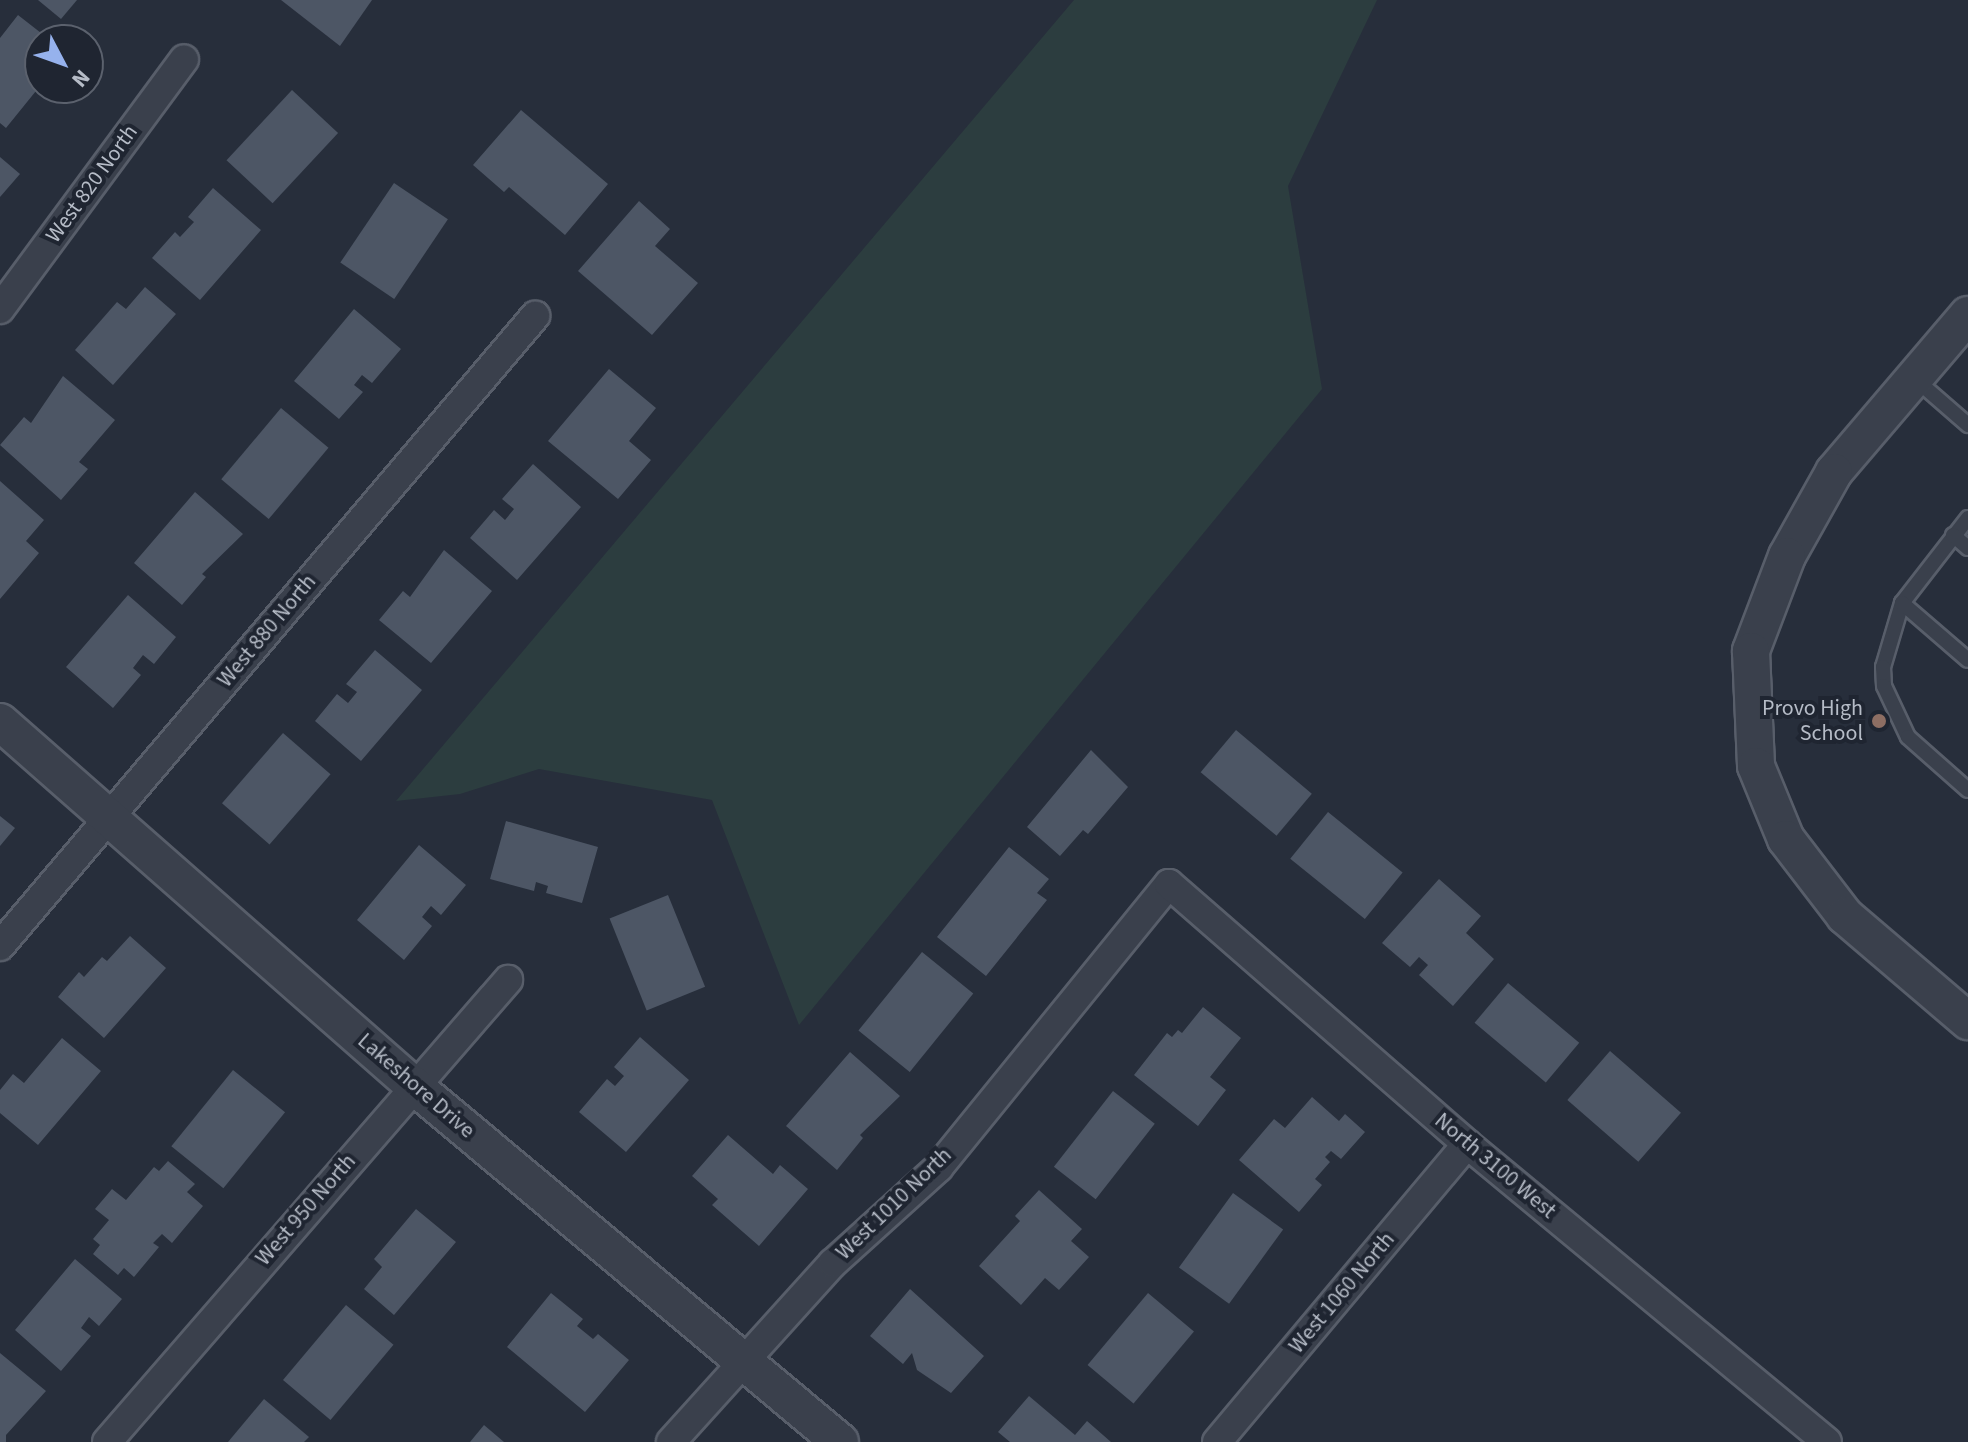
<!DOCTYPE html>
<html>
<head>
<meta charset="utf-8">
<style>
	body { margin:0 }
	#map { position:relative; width:1968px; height:1442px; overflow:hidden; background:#272e3b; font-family:"Source Sans 3",sans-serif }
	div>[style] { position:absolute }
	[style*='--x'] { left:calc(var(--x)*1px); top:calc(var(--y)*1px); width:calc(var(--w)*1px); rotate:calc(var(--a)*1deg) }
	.green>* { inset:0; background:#2c3d3f }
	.building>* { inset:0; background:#4d5665; transform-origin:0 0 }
	.roads { filter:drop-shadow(2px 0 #585e6a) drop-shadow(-2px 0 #585e6a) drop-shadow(0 2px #585e6a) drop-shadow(0 -2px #585e6a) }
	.service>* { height:14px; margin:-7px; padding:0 7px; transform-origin:7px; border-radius:7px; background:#3a404c }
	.minor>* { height:28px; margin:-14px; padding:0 14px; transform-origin:14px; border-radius:14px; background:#3a404c }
	.tertiary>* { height:36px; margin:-18px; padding:0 18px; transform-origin:18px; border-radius:18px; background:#3a404c }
	.dots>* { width:22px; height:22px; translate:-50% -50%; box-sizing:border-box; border:4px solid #1f2531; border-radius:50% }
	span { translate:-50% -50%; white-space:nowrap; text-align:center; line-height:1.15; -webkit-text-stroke:8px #1f2531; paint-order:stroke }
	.street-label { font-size:22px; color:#b6bcc7 }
	.poi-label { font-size:22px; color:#b6bcc7 }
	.right { translate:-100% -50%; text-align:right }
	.north { position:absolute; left:24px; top:24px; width:80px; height:80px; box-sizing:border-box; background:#1f2531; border:2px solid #5b616d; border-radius:50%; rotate:131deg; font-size:22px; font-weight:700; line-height:32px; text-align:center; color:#b6bcc7 }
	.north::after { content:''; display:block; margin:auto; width:28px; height:36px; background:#96b2ed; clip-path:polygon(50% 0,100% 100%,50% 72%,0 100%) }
</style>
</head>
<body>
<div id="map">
	<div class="green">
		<div style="clip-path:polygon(1074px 0,1377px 0,1288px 186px,1322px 389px,799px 1025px,712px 800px,539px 769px,460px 794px,396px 801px)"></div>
	</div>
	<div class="building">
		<div style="clip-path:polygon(38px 0,77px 0,61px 19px)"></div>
		<div style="clip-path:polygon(281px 0,372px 0,340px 46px)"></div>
		<div style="clip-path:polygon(18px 15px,50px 40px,40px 40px,40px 86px,6px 128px,0 123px,0 38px)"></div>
		<div style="left:292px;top:90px;width:63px;height:96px;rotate:43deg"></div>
		<div style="clip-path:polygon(521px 110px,608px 184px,565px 235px,509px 187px,504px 192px,473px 165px)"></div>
		<div style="clip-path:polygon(0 157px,20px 174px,0 197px)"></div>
		<div style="left:394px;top:183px;width:65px;height:96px;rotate:34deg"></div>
		<div style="clip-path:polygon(213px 188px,261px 230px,200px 300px,152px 258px,175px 232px,180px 237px,194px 222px,188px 217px)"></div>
		<div style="clip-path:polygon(639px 201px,670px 229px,655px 246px,698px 283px,652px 335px,578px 271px)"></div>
		<div style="clip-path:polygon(145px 287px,176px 314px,113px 385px,75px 350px,117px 302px,126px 309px)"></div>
		<div style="clip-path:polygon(354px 309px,401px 349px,372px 383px,362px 375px,354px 385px,363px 392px,339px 419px,294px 381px)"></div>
		<div style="clip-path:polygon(609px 369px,656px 408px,629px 441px,651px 460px,618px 499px,548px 441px)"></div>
		<div style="clip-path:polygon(63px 376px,115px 420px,79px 462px,88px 469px,61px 500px,0 445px,24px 417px,31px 423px)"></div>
		<div style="left:281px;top:408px;width:62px;height:93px;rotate:40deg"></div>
		<div style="clip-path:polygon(533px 464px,581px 507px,517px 580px,470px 538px,494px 510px,505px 520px,514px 509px,502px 499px)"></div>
		<div style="clip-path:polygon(0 481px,44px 520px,26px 541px,39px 553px,0 599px)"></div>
		<div style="clip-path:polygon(195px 492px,243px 534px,202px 574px,206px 577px,182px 605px,134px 563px)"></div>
		<div style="clip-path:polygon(444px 550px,492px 591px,431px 663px,379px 620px,403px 591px,410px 597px)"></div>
		<div style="clip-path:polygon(128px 595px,176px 637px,154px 664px,143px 655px,133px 668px,141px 675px,113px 708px,66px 667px)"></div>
		<div style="clip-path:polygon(375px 650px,422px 690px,361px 761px,315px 721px,337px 694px,348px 703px,357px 692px,346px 684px)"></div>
		<div style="left:1236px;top:730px;width:99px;height:55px;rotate:40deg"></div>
		<div style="left:283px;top:733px;width:63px;height:93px;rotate:41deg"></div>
		<div style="clip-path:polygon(1091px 750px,1128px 787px,1088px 834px,1083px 830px,1060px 856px,1027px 827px)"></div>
		<div style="left:1328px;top:812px;width:96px;height:60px;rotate:39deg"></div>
		<div style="clip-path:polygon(0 816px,15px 828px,0 846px)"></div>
		<div style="clip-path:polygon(506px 821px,598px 847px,582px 903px,546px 893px,548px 886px,536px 882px,534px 891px,490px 879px)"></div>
		<div style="clip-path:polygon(419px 845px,466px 885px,441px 915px,431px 906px,422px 917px,432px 926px,404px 960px,357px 920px)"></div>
		<div style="clip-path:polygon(1009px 847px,1049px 879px,1037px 893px,1047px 900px,986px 976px,937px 937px)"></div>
		<div style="clip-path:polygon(1439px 879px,1481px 916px,1466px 933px,1494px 959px,1453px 1006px,1419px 975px,1428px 965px,1419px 957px,1410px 967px,1382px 943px)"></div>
		<div style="left:668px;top:895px;width:99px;height:63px;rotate:68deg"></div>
		<div style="clip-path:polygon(130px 936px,166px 968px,104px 1038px,58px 997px,79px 972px,84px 977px,102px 957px,107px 961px)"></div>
		<div style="left:922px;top:952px;width:66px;height:101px;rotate:39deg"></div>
		<div style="left:1508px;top:983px;width:93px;height:52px;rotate:40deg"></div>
		<div style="clip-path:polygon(1203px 1007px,1241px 1038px,1210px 1077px,1226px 1090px,1198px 1126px,1134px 1075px,1167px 1033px,1172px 1037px,1178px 1030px,1182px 1033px)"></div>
		<div style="clip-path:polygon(640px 1037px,689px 1080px,626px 1152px,579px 1112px,607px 1079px,615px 1086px,624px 1076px,614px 1067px)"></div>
		<div style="clip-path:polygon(62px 1038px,101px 1071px,38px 1145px,0 1113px,0 1090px,13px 1074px,24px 1083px)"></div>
		<div style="left:1610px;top:1051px;width:94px;height:65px;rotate:41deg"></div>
		<div style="clip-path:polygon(850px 1052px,900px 1096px,860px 1135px,863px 1138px,837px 1170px,786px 1126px)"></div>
		<div style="left:233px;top:1070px;width:67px;height:98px;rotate:39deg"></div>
		<div style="left:1113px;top:1091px;width:53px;height:96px;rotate:38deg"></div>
		<div style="clip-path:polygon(1312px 1097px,1339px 1121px,1345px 1114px,1365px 1132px,1341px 1159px,1331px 1151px,1325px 1157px,1330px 1162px,1315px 1179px,1322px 1185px,1299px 1212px,1239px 1160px,1274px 1119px,1285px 1128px)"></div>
		<div style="clip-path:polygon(728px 1135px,773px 1174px,780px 1165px,808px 1189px,759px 1246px,712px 1205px,718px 1199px,692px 1176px)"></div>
		<div style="clip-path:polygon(168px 1161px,195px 1184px,187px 1192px,203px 1206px,172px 1243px,162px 1234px,153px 1243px,159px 1247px,134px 1277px,124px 1268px,118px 1275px,93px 1254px,100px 1245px,93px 1239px,109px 1220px,95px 1209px,112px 1189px,126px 1200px,154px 1167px,159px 1171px)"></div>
		<div style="clip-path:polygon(1039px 1190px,1082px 1229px,1071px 1241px,1089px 1257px,1059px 1290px,1045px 1278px,1021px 1305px,979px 1266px,1020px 1221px,1015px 1216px)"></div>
		<div style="left:1233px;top:1193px;width:62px;height:92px;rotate:36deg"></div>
		<div style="clip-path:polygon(416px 1209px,456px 1242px,394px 1315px,364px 1289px,382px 1267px,374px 1259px)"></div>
		<div style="clip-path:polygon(75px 1259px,122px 1299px,99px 1326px,89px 1317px,81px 1328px,91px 1336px,61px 1371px,15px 1330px)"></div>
		<div style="clip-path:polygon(910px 1289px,984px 1356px,951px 1393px,917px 1370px,912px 1353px,903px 1364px,870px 1336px)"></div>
		<div style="clip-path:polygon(551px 1293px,583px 1319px,577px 1326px,593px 1339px,598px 1334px,629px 1360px,585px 1412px,507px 1347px)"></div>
		<div style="left:1148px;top:1293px;width:60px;height:94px;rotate:40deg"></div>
		<div style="left:346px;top:1305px;width:62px;height:98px;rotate:40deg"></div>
		<div style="clip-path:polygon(0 1353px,46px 1391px,6px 1435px,6px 1442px,0 1442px)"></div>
		<div style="clip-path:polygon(1029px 1396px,1075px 1435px,1087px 1421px,1111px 1442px,1010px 1442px,998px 1432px)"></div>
		<div style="clip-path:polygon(264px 1399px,309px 1437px,304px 1442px,228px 1442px)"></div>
		<div style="clip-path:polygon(484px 1425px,504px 1442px,470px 1442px)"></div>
	</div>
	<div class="roads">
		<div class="service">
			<div style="--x:1914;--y:378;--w:72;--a:41"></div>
			<div style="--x:1968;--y:518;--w:108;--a:127.8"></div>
			<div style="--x:1902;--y:603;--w:67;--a:106.5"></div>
			<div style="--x:1883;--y:667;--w:19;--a:87"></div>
			<div style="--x:1884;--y:686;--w:56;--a:64.8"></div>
			<div style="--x:1908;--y:737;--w:80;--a:41.5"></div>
			<div style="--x:1953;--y:535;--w:20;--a:41"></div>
			<div style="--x:1902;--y:603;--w:87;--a:40.8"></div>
		</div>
		<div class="minor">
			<div style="--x:0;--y:309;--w:310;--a:-53.6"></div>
			<div style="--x:0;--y:946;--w:827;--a:-49.66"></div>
			<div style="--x:107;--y:1442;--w:612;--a:-49.04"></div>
			<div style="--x:671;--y:1442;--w:241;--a:-47.9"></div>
			<div style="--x:833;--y:1263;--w:142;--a:-42.1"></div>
			<div style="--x:938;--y:1168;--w:366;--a:-50.9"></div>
			<div style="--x:1169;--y:884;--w:395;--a:41.1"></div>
			<div style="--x:1467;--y:1144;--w:467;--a:39.6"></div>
			<div style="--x:1217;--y:1442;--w:389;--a:-50"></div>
		</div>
		<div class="tertiary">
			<div style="--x:1968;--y:315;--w:206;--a:130.5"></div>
			<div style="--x:1834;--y:472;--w:96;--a:119.2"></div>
			<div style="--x:1787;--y:556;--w:102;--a:110.8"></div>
			<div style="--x:1751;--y:651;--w:115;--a:87.5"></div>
			<div style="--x:1756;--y:766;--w:79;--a:67.7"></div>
			<div style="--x:1786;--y:839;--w:97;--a:52.5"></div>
			<div style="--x:1845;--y:916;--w:162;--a:40.5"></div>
			<div style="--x:0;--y:722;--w:551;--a:41.32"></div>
			<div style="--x:414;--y:1086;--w:555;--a:39.88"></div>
		</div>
	</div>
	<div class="dots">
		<div style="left:1879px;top:721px;background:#8d6e63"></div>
	</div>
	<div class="street-label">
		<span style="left:92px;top:184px;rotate:-54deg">West 820 North</span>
		<span style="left:267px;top:631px;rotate:-50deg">West 880 North</span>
		<span style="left:416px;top:1086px;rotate:41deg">Lakeshore Drive</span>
		<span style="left:1495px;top:1166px;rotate:40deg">North 3100 West</span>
		<span style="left:894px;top:1204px;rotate:-44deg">West 1010 North</span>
		<span style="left:306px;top:1210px;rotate:-49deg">West 950 North</span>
		<span style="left:1342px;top:1293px;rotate:-50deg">West 1060 North</span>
	</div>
	<div class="poi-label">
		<span class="right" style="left:1863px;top:721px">Provo High<br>School</span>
	</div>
	<div class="north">N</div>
</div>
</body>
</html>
